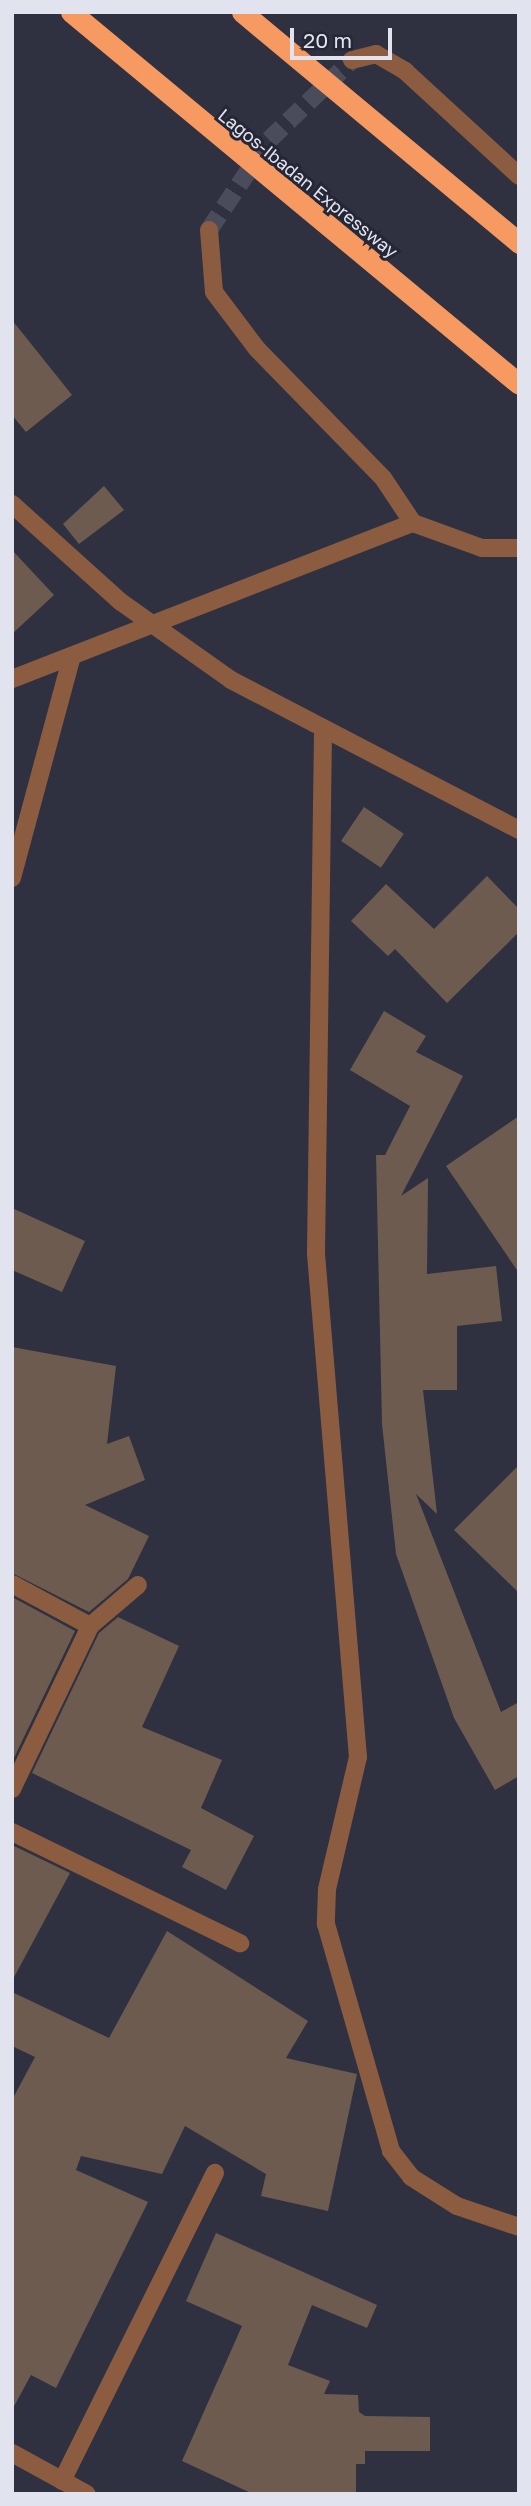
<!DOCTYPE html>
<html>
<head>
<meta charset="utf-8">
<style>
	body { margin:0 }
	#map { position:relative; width:531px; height:2506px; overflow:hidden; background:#2f3141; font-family:"Golos Text",sans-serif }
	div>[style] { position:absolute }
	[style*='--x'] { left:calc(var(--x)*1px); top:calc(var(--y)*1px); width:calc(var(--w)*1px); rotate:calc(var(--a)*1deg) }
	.building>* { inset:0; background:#6d5b4f; transform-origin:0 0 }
	.street-tunnel>* { height:18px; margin-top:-9px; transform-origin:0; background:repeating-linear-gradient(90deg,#4a4c5b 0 18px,transparent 0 27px) }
	.lane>* { height:18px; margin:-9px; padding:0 9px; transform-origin:9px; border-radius:9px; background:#8c5c40 }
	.street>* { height:18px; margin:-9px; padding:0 9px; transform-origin:9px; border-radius:9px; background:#8c5c40 }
	.highway>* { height:21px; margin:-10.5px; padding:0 10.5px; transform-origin:10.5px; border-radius:10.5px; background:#f79a61 }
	span { translate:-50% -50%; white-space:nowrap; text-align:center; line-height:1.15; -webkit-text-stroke:6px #252737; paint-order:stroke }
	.street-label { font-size:18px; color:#e1e3ee }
	.frame { position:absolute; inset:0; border:14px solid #e1e3ee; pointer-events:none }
	.scale { position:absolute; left:290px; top:28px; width:102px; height:32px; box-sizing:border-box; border:4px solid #e1e3ee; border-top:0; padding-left:9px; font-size:21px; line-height:24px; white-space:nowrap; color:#e1e3ee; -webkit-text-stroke:5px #252737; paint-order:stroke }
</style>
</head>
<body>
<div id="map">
	<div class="building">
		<div style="clip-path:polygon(12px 320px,72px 395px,26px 432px,12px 415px)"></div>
		<div style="clip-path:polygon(104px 486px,124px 510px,79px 544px,63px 524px)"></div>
		<div style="clip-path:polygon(12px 550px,54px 595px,12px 634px)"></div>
		<div style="left:364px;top:807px;width:48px;height:41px;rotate:34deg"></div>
		<div style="clip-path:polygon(487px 876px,519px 909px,519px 932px,447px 1003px,395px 949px,388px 956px,351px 921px,386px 884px,434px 929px)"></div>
		<div style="clip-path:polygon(384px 1011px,426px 1036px,416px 1052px,463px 1076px,401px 1196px,428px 1178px,427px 1274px,496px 1266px,502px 1321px,457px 1326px,457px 1390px,423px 1390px,437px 1514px,416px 1494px,501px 1712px,519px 1702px,519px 1776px,495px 1790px,454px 1718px,396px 1554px,382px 1424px,376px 1155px,385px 1155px,410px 1106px,350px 1070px)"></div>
		<div style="clip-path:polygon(519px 1116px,519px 1273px,446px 1166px)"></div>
		<div style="clip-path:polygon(12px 1208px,85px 1241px,62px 1292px,12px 1270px)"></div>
		<div style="clip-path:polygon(12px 1347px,116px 1366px,107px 1444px,129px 1436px,145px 1480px,85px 1505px,149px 1536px,128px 1579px,89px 1612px,12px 1573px)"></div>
		<div style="clip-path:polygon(519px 1465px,519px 1593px,454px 1530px)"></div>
		<div style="clip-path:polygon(12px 1597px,75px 1631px,12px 1762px)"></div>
		<div style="clip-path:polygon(118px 1617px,179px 1646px,142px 1727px,222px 1760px,201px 1808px,254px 1836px,226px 1890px,182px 1867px,191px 1850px,32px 1773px,99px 1633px)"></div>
		<div style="clip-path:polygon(12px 1845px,70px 1873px,12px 1981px)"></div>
		<div style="clip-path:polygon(167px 1931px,308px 2021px,286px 2058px,357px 2074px,328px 2211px,261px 2196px,266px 2174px,185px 2126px,162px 2174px,81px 2156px,76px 2170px,148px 2202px,56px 2388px,31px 2375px,12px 2410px,12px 2100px,35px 2057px,12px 2046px,12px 1992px,109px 2038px)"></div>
		<div style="clip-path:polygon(216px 2233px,377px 2305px,367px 2328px,312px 2305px,288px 2365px,330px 2381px,324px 2394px,358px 2395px,359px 2412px,365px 2416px,430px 2417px,430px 2451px,365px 2451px,365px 2464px,356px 2464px,356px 2494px,253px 2494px,182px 2461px,242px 2326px,186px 2301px)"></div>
	</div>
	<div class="street-tunnel">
		<div style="--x:209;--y:230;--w:108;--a:-56.3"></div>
		<div style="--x:269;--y:140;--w:115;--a:-43.9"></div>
	</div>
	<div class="lane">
		<div style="--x:323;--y:732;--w:522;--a:90.77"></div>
		<div style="--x:316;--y:1254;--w:505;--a:85.23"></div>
		<div style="--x:358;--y:1757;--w:136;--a:103.2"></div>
		<div style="--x:327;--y:1889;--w:35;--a:92"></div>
		<div style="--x:326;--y:1924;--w:236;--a:74"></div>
		<div style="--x:391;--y:2151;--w:33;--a:52"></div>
		<div style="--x:411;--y:2177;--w:54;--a:32.2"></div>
		<div style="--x:457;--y:2206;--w:65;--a:18.7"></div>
		<div style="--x:12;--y:1584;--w:89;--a:28.3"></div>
		<div style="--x:12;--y:1789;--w:181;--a:-64.4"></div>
		<div style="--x:90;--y:1626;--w:63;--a:-40.5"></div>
	</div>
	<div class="street">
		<div style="--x:352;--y:60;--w:25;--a:-14"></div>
		<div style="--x:376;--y:54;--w:34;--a:30"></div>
		<div style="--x:405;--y:71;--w:155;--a:42.6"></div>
		<div style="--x:209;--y:230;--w:62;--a:85.4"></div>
		<div style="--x:214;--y:292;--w:71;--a:53"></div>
		<div style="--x:257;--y:349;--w:180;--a:45.7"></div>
		<div style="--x:383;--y:478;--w:54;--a:56.3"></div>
		<div style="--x:12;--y:504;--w:147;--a:42"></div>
		<div style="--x:121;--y:602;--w:135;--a:35.3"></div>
		<div style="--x:231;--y:680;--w:325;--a:27.5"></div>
		<div style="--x:12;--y:679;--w:430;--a:-21.3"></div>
		<div style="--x:413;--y:523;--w:73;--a:19.9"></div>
		<div style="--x:482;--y:548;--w:37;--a:0"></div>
		<div style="--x:12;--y:878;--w:227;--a:-74.9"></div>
		<div style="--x:12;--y:1832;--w:254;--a:26"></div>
		<div style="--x:12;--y:2453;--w:85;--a:28.7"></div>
		<div style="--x:62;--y:2481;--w:344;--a:-63.6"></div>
	</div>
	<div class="highway">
		<div style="--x:71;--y:12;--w:582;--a:39.7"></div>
		<div style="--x:242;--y:12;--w:361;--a:39.8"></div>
	</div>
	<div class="street-label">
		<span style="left:308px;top:183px;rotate:39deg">Lagos-Ibadan Expressway</span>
	</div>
	<div class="frame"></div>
	<div class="scale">20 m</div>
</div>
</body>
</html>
